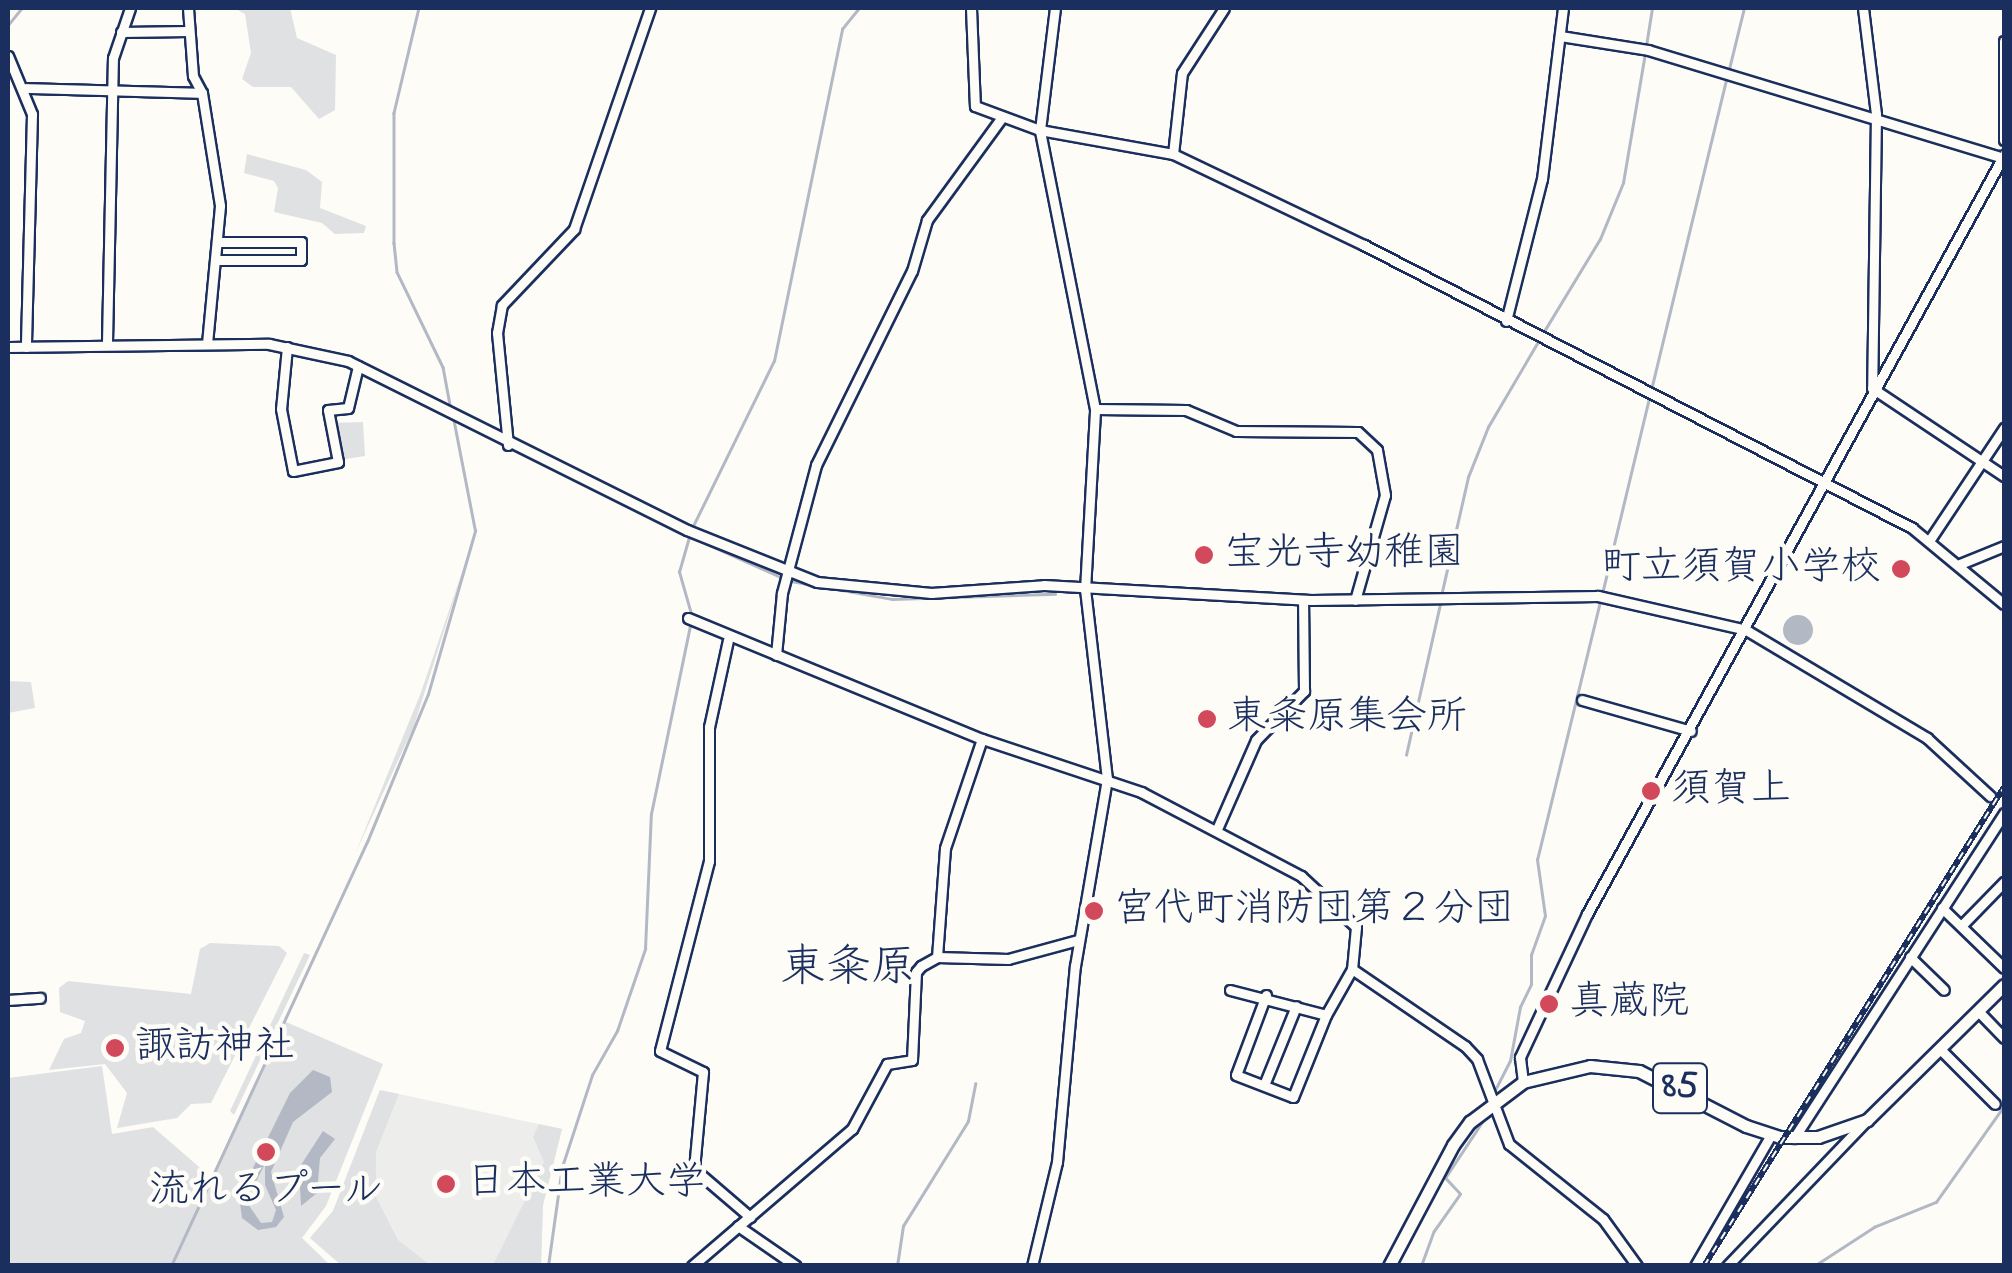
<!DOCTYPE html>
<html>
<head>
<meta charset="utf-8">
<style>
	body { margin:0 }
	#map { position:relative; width:2012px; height:1273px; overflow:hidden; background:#fdfcf7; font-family:"Indie Flower","Klee One",sans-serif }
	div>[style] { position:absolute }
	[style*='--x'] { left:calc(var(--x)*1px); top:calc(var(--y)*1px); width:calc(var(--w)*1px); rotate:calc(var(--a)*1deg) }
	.built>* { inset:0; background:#edeeec }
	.green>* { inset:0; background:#e0e1e3 }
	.water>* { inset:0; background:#b3b8c5 }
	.round { border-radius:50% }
	.stream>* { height:2.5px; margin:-1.25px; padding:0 1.25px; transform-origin:1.25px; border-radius:1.25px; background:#b3b8c5 }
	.roads { filter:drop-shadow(2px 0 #1b2f5e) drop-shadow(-2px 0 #1b2f5e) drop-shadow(0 2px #1b2f5e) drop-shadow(0 -2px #1b2f5e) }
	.minor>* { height:9px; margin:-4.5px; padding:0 4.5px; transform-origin:4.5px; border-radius:4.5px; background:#fdfcf7 }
	.major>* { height:11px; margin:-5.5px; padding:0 5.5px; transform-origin:5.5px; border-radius:5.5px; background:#fdfcf7 }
	.rail>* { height:6px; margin-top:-3px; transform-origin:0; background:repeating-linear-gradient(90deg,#fdfcf7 0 8px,#1b2f5e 0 16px); box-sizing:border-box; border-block:2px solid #1b2f5e }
	.dots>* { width:28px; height:28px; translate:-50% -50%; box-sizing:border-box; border:5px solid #fdfcf7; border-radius:50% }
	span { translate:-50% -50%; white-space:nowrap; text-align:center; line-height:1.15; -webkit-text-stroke:9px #fdfcf7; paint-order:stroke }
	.shield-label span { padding:2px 8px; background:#fdfcf7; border:2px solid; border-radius:8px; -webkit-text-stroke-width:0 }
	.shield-label { font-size:38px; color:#1b2f5e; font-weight:700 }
	.poi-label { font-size:40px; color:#1b2f5e }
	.left { translate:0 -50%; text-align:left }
	.right { translate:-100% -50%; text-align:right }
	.quarter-label { font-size:45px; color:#1b2f5e }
	.frame { position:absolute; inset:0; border:10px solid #1b2f5e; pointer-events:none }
</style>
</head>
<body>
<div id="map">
	<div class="built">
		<div style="clip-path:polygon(380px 1090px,562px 1129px,543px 1205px,541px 1265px,341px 1265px,310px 1238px,333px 1211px)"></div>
	</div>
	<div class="green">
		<div style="clip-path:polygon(234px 8px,290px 8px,297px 38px,336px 55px,335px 110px,319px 119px,291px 87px,253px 87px,242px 79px,251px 53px,245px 14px)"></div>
		<div style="clip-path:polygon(247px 154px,306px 170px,322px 182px,320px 208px,366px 226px,364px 233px,335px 234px,322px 223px,274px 212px,278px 188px,274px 181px,244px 173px)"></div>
		<div style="clip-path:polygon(363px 422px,365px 456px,339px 460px,331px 423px)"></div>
		<div style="clip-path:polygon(469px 552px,414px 726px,355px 854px,420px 695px)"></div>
		<div style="clip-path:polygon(8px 681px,31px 682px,35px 708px,8px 713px)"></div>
		<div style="clip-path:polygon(210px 943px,279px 946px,287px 953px,211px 1103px,191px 1104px,177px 1118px,117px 1128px,127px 1093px,105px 1064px,49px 1070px,64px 1039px,81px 1033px,85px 1021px,60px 1012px,59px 988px,68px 981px,191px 994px,200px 949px)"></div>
		<div style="clip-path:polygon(304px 953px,310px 955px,234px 1115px,230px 1111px)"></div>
		<div style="clip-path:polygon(286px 1022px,383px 1064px,326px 1206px,302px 1238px,331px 1266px,8px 1265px,8px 1078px,102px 1066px,112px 1134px,153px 1127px,213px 1179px)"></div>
		<div style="clip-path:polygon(380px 1090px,399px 1094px,376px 1152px,376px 1197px,398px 1240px,430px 1265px,341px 1265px,310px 1238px,333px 1211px)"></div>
		<div style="clip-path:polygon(539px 1124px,562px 1129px,543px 1205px,541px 1265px,493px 1265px,544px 1162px,533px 1137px)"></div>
	</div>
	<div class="water">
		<div class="round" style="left:1783px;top:615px;width:30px;height:30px"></div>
		<div style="clip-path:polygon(evenodd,313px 1070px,330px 1077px,332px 1092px,293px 1122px,271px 1172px,284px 1217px,276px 1227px,258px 1230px,242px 1218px,239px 1196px,290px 1093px,313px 1070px,265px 1164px,265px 1185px,276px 1210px,272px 1222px,261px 1223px,246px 1201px,265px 1164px)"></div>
		<div style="clip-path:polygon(323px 1131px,335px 1139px,320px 1158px,317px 1193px,301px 1206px,299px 1168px)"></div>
	</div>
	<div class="stream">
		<div style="--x:419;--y:8;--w:108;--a:103.4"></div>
		<div style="--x:394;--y:113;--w:130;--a:90"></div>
		<div style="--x:394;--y:243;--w:29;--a:84"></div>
		<div style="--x:397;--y:272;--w:106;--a:64.2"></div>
		<div style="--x:443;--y:367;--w:44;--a:79.5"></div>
		<div style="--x:8;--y:25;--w:22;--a:-51"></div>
		<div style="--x:1646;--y:46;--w:38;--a:-81"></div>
		<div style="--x:1729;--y:69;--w:63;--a:-76.2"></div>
		<div style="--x:1543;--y:333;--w:110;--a:-58.8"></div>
		<div style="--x:1600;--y:239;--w:61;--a:-67.7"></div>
		<div style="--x:1623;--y:183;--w:132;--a:-80.4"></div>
		<div style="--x:1651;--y:390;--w:322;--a:-76.4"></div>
		<div style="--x:693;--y:526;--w:184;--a:-63.9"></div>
		<div style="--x:774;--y:361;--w:339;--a:-78.4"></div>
		<div style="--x:842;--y:29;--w:27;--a:-51"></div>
		<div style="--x:791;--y:581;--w:103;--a:10.1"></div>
		<div style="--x:892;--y:599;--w:163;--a:-1.8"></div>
		<div style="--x:1602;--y:594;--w:202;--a:-76.5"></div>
		<div style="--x:1441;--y:596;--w:122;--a:-77.2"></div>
		<div style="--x:1468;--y:477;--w:54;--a:-68.2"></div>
		<div style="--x:1488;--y:427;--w:101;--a:-59.6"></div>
		<div style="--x:691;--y:614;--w:44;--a:-105.9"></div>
		<div style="--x:679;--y:572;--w:37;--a:-74"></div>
		<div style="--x:689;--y:536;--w:101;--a:24"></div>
		<div style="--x:1406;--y:755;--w:155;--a:-77.3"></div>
		<div style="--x:1493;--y:1094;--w:37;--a:-63"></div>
		<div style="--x:1510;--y:1061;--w:55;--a:-79.5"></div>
		<div style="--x:1520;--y:1007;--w:25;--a:-64"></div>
		<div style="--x:1531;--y:984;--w:29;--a:-90"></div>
		<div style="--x:1531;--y:955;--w:41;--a:-70.3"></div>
		<div style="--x:1545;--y:916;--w:57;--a:-98.1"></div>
		<div style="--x:1537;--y:860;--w:266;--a:-76.3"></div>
		<div style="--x:171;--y:1266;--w:467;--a:-65.2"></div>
		<div style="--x:367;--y:842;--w:160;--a:-67.6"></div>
		<div style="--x:428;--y:694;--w:170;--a:-73.9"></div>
		<div style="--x:475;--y:531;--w:115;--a:-101"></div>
		<div style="--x:548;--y:1266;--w:100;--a:-82"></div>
		<div style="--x:562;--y:1167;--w:97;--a:-71.9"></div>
		<div style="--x:592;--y:1075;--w:51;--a:-60.4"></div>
		<div style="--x:617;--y:1031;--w:87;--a:-71.1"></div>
		<div style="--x:645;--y:949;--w:135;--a:-87.5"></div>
		<div style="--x:651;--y:814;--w:193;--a:-78.3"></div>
		<div style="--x:897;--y:1266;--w:40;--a:-81.5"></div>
		<div style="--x:903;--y:1226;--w:123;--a:-58.2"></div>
		<div style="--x:968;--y:1121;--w:38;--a:-79"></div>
		<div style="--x:1421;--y:1266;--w:37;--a:-70"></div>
		<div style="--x:1434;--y:1231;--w:45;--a:-54.9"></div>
		<div style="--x:1460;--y:1194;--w:22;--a:-133"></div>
		<div style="--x:1445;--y:1178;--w:74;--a:-56.5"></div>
		<div style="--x:1814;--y:1266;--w:72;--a:-33"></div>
		<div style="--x:1874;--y:1227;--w:67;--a:-22"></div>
		<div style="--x:1936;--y:1202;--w:118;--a:-54.7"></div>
	</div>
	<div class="roads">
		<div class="minor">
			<div style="--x:188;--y:8;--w:68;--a:85.8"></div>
			<div style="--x:193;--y:76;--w:19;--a:62"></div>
			<div style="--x:971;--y:8;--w:98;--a:87.7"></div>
			<div style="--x:975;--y:106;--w:69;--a:20.3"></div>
			<div style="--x:1040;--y:130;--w:135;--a:10.2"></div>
			<div style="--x:1173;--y:154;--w:212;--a:25.5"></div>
			<div style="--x:1364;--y:245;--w:617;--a:27.31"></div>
			<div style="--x:1912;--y:528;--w:119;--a:39.6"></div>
			<div style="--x:1863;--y:8;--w:107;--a:83"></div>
			<div style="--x:1876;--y:114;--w:274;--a:90.8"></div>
			<div style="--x:1872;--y:388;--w:159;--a:33.7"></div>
			<div style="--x:121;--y:32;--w:68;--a:-0.8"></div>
			<div style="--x:1560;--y:36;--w:89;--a:9"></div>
			<div style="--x:1648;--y:50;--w:372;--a:16.9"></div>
			<div style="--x:2004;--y:41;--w:99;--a:90"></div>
			<div style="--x:8;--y:56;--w:63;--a:67.5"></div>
			<div style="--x:32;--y:114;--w:233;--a:91.5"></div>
			<div style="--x:26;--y:88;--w:176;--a:1.6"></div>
			<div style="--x:202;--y:93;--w:114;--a:80.9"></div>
			<div style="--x:220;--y:206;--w:138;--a:95.4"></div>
			<div style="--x:1173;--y:154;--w:81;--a:-83.7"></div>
			<div style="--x:1182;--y:73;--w:77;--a:-57.1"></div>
			<div style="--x:215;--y:260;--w:86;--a:0"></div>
			<div style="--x:301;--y:260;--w:18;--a:-90"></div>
			<div style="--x:301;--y:242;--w:84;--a:180"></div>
			<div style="--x:1506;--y:321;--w:146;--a:-75.8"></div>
			<div style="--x:1542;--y:179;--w:172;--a:-83"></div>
			<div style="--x:107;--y:342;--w:284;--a:-88.8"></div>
			<div style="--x:113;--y:58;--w:53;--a:-71.2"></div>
			<div style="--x:8;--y:347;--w:261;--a:-0.7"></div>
			<div style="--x:269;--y:344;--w:81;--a:12.1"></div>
			<div style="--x:348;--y:361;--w:379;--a:26.5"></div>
			<div style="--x:687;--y:530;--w:140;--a:21.8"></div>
			<div style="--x:817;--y:582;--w:115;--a:5.5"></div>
			<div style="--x:931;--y:593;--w:113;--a:-4"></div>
			<div style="--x:1044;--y:585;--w:267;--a:3.2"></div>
			<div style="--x:1311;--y:600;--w:287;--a:-0.8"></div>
			<div style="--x:1598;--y:596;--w:152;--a:12.9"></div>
			<div style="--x:1746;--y:630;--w:211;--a:30.8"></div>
			<div style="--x:1927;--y:738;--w:86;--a:42.6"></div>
			<div style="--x:287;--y:347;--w:62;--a:95.5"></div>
			<div style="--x:281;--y:409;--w:63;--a:79"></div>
			<div style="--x:293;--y:471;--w:46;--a:-11.3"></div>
			<div style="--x:338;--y:462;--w:53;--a:-100.9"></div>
			<div style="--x:328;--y:410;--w:20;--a:-6"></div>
			<div style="--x:348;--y:408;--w:43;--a:-76.6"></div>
			<div style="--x:1095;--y:409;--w:91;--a:0.6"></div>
			<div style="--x:1186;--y:410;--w:54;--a:22.8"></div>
			<div style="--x:1236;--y:431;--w:122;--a:0.5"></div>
			<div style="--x:1358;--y:432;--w:26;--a:43"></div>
			<div style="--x:1377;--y:450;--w:46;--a:79.9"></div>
			<div style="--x:1385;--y:495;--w:109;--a:105.9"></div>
			<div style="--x:508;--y:445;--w:113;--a:-95.6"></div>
			<div style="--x:497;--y:333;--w:28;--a:-80"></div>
			<div style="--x:502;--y:305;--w:105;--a:-46.5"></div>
			<div style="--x:574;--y:229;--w:234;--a:-71"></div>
			<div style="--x:1929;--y:541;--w:136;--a:-56.4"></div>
			<div style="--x:1960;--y:564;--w:48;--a:-22.2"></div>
			<div style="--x:688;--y:618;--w:318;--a:22.4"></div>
			<div style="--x:982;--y:739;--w:168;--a:18.4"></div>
			<div style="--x:1141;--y:792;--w:181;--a:27.7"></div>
			<div style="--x:1301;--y:876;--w:75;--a:42.8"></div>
			<div style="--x:1356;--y:927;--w:42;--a:95.4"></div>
			<div style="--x:1352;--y:969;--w:137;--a:34.3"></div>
			<div style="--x:1465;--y:1046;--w:18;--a:47"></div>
			<div style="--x:1477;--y:1059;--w:91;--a:69.4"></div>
			<div style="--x:1509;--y:1144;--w:120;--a:38.6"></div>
			<div style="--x:1603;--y:1219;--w:58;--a:54.1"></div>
			<div style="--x:728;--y:640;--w:89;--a:102.3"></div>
			<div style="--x:709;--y:727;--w:134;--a:90"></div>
			<div style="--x:709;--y:861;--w:196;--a:104.5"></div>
			<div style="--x:660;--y:1051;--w:48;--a:26"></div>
			<div style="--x:703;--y:1072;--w:97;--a:95.3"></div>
			<div style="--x:694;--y:1169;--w:74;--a:40.6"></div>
			<div style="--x:776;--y:655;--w:62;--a:-84.5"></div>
			<div style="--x:782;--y:593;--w:132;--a:-75.1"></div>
			<div style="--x:816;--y:465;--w:216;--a:-63.7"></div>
			<div style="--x:912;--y:271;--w:53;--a:-73.6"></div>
			<div style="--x:927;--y:220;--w:127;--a:-53.9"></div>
			<div style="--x:1582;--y:700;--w:113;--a:15.9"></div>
			<div style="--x:1217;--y:829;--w:97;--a:-66.3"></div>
			<div style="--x:1256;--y:740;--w:69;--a:-45.6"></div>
			<div style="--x:1304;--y:691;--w:91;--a:-90.6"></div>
			<div style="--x:1942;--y:908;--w:86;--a:44.1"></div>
			<div style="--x:1961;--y:926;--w:62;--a:-45.7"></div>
			<div style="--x:937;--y:957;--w:109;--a:-85.8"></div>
			<div style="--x:945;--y:848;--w:115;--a:-71.3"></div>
			<div style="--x:1910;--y:957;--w:47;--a:44.1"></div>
			<div style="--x:1230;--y:990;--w:99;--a:14.6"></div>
			<div style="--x:1326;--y:1015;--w:53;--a:-60.5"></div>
			<div style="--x:1266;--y:995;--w:85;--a:110.6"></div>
			<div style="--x:1236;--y:1075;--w:61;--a:21.1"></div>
			<div style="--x:1293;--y:1097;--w:88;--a:-68.1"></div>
			<div style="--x:8;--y:1000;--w:32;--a:-4"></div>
			<div style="--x:1979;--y:1012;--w:36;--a:46"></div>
			<div style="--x:1941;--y:1050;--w:76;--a:45"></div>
			<div style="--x:1523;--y:1082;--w:25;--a:-97"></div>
			<div style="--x:1520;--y:1057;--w:158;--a:-64.9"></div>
			<div style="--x:1587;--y:914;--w:866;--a:-61.22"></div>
			<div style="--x:1264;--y:1085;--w:85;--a:-67.9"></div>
			<div style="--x:1794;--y:1138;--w:387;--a:-57.1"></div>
			<div style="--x:738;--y:1226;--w:70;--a:34.6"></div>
			<div style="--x:692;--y:1266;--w:211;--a:-40.6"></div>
			<div style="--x:852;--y:1129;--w:74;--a:-61.7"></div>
			<div style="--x:887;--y:1064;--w:25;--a:-9"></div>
			<div style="--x:912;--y:1060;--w:88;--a:-87.4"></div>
			<div style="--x:916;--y:972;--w:8;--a:-50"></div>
			<div style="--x:921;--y:966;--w:18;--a:-29"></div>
			<div style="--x:937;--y:957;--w:71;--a:1.6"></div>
			<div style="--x:1008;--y:959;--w:73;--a:-15.2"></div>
			<div style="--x:1032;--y:1266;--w:107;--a:-76.5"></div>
			<div style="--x:1057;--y:1162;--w:197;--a:-84.8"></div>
			<div style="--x:1075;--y:966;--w:190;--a:-80.3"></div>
			<div style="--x:1107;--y:779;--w:190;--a:-96.6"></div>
			<div style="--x:1085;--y:590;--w:181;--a:-86.8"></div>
			<div style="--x:1095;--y:409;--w:284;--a:-101.2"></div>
			<div style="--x:1040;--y:130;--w:123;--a:-83"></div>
			<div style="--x:1695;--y:1266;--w:151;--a:-59.9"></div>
			<div style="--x:1727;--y:1266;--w:202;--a:-46.2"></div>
		</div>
		<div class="major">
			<div style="--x:1389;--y:1266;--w:137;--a:-62.1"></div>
			<div style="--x:1453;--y:1145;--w:29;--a:-54"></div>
			<div style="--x:1470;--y:1122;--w:66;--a:-37"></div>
			<div style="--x:1523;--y:1082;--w:69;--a:-13.4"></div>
			<div style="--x:1590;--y:1066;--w:49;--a:5.8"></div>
			<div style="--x:1639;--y:1071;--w:120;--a:27.2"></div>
			<div style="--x:1746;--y:1126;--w:36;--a:18"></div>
			<div style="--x:1780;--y:1137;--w:38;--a:0"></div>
			<div style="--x:1818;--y:1137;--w:52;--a:-19.1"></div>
			<div style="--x:1867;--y:1120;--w:192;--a:-44.6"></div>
		</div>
	</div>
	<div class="rail">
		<div style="--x:1704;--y:1266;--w:565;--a:-57.94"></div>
	</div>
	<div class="dots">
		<div style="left:1204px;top:555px;background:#d1495b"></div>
		<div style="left:1901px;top:569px;background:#d1495b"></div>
		<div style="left:1207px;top:719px;background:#d1495b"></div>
		<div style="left:1651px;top:791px;background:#d1495b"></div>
		<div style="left:1094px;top:911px;background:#d1495b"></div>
		<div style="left:1549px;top:1004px;background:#d1495b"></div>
		<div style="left:115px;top:1048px;background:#d1495b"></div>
		<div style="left:266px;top:1152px;background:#d1495b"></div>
		<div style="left:446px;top:1184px;background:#d1495b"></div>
	</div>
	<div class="shield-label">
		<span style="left:1680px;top:1088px">85</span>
	</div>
	<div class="poi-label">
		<span class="left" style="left:1224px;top:555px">宝光寺幼稚園</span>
		<span class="right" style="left:1881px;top:569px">町立須賀小学校</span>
		<span class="left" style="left:1227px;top:719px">東粂原集会所</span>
		<span class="left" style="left:1671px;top:791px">須賀上</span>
		<span class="left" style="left:1114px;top:911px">宮代町消防団第２分団</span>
		<span class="left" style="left:1569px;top:1004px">真蔵院</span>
		<span class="left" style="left:135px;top:1048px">諏訪神社</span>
		<span class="left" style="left:466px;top:1184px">日本工業大学</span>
		<span style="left:266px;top:1192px">流れるプール</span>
	</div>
	<div class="quarter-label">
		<span style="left:848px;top:970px">東粂原</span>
	</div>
	<div class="frame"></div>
</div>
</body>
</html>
